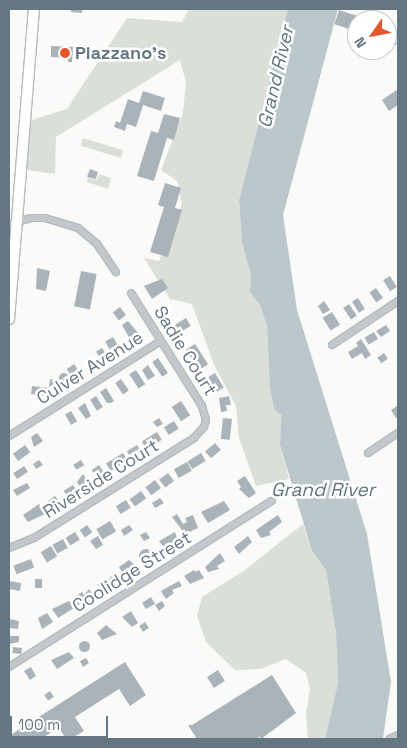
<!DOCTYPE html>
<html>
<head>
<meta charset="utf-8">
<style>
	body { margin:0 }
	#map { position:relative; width:407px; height:748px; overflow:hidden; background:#fafaf8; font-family:"Space Grotesk",sans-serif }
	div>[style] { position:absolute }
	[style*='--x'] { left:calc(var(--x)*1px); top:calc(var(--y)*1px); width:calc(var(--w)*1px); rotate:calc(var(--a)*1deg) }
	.green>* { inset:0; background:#dadfd7; transform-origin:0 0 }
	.water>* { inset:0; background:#bbc7cb }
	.building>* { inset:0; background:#aab3b9; transform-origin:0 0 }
	.round { border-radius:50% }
	.roads { filter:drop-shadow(1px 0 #b5babe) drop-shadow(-1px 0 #b5babe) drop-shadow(0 1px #b5babe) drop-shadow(0 -1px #b5babe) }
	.minor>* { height:6px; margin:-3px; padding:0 3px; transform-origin:3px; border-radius:3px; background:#c3c8cc }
	.tertiary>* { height:8px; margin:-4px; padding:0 4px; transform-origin:4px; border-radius:4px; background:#c3c8cc }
	.primary>* { height:10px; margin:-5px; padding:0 5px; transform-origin:5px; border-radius:5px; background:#fff }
	.dots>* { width:14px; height:14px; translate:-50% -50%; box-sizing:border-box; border:2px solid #fff; border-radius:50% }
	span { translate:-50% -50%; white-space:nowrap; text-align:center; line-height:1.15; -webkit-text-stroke:5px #fff; paint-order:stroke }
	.poi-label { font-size:18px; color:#657683; font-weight:700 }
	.left { translate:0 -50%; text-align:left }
	.street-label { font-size:18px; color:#657683 }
	.water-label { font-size:19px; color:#60757c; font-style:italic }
	.frame { position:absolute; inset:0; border:10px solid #657683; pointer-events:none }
	.north { position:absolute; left:347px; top:10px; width:50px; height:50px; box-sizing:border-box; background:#fff; border:1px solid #c1c8cd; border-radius:50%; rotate:237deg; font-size:14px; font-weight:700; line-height:20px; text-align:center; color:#657683 }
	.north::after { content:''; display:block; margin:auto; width:18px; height:22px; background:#e4572e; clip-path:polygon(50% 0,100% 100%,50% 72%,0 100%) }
	.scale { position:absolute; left:10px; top:716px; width:98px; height:22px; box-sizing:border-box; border:2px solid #657683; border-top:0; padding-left:6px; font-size:15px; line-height:18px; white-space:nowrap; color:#657683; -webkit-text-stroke:4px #fff; paint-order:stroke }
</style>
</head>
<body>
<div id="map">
	<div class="green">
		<div style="clip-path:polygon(189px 9px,288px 9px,239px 200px,242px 242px,251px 276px,250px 292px,260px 305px,267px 326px,270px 388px,274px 409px,281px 415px,280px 445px,289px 479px,256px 486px,239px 438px,236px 406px,214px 365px,192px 304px,170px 299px,144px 258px,159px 261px,182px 204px,177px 181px,161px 170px,183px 113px,186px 82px,180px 60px,56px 137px,55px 174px,21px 169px,25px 122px,67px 109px,127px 18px,182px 22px)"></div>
		<div style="left:83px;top:138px;width:42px;height:8px;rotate:17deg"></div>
		<div style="clip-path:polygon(99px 174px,111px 178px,108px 189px,87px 182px,88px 178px,97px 180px)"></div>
		<div style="clip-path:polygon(303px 524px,312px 551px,326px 570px,336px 633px,338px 683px,325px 739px,308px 739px,306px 713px,310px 690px,306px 673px,286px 659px,260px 669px,235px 670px,206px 642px,197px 616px,202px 597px,245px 570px)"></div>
	</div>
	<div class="water">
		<div style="clip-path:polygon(288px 9px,338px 9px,283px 215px,297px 310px,367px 534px,391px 682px,383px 739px,325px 739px,338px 683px,336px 633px,326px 570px,312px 551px,280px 445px,281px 415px,274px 409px,270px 388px,267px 326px,260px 305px,250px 292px,251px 276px,242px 242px,239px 200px)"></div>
	</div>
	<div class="building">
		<div style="clip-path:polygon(71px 9px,82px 9px,82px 13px,71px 12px)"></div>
		<div style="left:339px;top:10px;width:22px;height:15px;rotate:18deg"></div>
		<div style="clip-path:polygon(387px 28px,397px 44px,389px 48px,387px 44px)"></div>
		<div style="clip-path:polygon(51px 46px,73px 47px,72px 62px,68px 62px,68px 58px,51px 57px)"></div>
		<div style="clip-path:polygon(398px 89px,398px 105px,389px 111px,382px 100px)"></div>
		<div style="clip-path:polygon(143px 91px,165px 98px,161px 111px,143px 105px,136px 127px,127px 124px,125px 131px,114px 127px,116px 121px,120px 123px,128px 99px,139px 103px)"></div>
		<div style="clip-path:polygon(164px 114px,180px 118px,174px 140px,167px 138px,154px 181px,137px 176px,151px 131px,158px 133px)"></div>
		<div style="clip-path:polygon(90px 169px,98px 172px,96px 179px,87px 177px)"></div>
		<div style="clip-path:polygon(165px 183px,181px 188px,175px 208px,182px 210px,168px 257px,150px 252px,164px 207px,158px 205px)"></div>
		<div style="clip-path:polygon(37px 268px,50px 271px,46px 291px,36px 289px)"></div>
		<div style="left:81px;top:271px;width:16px;height:36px;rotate:11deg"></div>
		<div style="left:390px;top:276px;width:13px;height:8px;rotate:58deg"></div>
		<div style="clip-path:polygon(162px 279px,168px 288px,152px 299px,144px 286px)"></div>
		<div style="left:376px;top:288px;width:12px;height:8px;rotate:55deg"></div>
		<div style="left:358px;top:298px;width:13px;height:7px;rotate:58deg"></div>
		<div style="clip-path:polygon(324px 301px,330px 310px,323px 314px,318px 306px)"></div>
		<div style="left:349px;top:304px;width:14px;height:7px;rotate:56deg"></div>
		<div style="left:120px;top:307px;width:10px;height:9px;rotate:53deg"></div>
		<div style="left:332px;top:312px;width:15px;height:11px;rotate:58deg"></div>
		<div style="left:186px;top:318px;width:9px;height:17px;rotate:58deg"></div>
		<div style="clip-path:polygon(128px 321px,140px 335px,131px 341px,122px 325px)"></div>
		<div style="clip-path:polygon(386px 325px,390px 331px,381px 337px,376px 331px)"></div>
		<div style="left:374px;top:332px;width:8px;height:11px;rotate:60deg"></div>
		<div style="left:113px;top:337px;width:14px;height:9px;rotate:60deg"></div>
		<div style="clip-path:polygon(361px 339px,371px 355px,365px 359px,362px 353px,352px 359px,348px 352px,358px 346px,356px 343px)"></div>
		<div style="left:195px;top:344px;width:24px;height:11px;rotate:57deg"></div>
		<div style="left:102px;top:348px;width:9px;height:7px;rotate:58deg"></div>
		<div style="left:384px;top:353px;width:7px;height:8px;rotate:56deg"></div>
		<div style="left:158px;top:358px;width:18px;height:7px;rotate:56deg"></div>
		<div style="left:74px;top:364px;width:12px;height:9px;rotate:55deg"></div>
		<div style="clip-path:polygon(148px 365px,155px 376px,148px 380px,142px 370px)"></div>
		<div style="left:136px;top:370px;width:17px;height:8px;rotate:57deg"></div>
		<div style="left:215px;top:373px;width:17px;height:12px;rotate:59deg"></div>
		<div class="round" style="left:59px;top:373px;width:10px;height:10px"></div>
		<div style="left:50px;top:379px;width:7px;height:8px;rotate:8deg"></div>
		<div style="left:121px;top:379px;width:14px;height:7px;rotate:56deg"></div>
		<div style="left:32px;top:386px;width:17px;height:8px;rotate:7deg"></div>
		<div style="clip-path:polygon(106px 388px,114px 401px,111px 403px,107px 403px,100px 392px)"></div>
		<div style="left:96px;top:396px;width:13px;height:7px;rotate:58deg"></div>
		<div style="clip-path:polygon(229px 396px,231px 405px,226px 405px,227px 411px,221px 412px,219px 398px)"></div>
		<div style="left:181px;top:401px;width:17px;height:11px;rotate:57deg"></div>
		<div style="clip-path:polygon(85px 403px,91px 416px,86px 419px,78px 408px)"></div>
		<div style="clip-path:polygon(397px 406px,398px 417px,396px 418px,391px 410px)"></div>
		<div style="left:71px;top:411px;width:12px;height:7px;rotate:59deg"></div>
		<div style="clip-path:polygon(159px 418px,163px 424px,157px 427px,153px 422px)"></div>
		<div style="left:223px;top:418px;width:9px;height:21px;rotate:6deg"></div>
		<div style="left:174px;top:421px;width:9px;height:12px;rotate:58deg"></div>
		<div style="left:157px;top:432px;width:9px;height:18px;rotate:58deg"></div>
		<div style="clip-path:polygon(37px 433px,43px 441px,34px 447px,31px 437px)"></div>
		<div style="left:215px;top:443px;width:9px;height:13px;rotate:49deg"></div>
		<div style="left:25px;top:445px;width:9px;height:15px;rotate:54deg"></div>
		<div style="left:137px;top:445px;width:9px;height:12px;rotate:58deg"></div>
		<div style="left:123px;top:453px;width:9px;height:20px;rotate:58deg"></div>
		<div style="left:201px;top:453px;width:9px;height:16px;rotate:58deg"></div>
		<div style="clip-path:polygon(39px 460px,43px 465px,36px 469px,33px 464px)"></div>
		<div style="left:81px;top:460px;width:6px;height:9px;rotate:59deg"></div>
		<div style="left:187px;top:462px;width:10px;height:15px;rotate:61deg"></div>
		<div style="left:99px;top:465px;width:12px;height:9px;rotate:55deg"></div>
		<div style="left:24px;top:466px;width:7px;height:13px;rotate:56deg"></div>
		<div style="left:168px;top:473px;width:10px;height:11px;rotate:53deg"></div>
		<div style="clip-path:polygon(83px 474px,90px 485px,82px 490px,77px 482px)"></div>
		<div style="clip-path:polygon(245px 476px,256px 493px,249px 498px,239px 489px,241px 487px,237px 481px)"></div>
		<div style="left:155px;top:480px;width:10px;height:12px;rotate:53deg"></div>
		<div style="clip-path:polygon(27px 483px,30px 488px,17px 496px,13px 490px)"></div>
		<div style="left:73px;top:485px;width:9px;height:11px;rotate:58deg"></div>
		<div style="left:141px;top:491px;width:9px;height:14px;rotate:54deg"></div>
		<div style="left:55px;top:496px;width:10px;height:17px;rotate:53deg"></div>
		<div style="clip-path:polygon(160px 498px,164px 503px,155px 508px,152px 503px)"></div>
		<div style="left:126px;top:500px;width:9px;height:12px;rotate:58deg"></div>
		<div style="clip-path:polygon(224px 501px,230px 510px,208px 523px,201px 512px)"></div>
		<div style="clip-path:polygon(39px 504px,45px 514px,28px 522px,23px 515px)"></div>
		<div style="clip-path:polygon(177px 514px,183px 524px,187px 522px,185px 518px,193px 515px,198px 528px,185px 534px,172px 517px)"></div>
		<div style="clip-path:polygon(278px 515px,282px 522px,269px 532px,271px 535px,261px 538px,256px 530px)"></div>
		<div style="left:110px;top:521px;width:12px;height:16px;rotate:59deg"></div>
		<div style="left:87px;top:525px;width:9px;height:9px;rotate:54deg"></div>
		<div style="clip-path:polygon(129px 525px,133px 530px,124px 536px,121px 530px)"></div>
		<div style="left:75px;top:532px;width:9px;height:11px;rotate:58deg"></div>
		<div style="clip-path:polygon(146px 532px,150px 538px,144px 541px,140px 535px)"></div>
		<div style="clip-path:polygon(175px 532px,178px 542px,164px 548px,159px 541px)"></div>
		<div style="clip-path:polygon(98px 536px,103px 545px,96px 549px,90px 541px)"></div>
		<div style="clip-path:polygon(248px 536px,252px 542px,239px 554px,234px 547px)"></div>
		<div style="left:63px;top:539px;width:10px;height:12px;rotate:61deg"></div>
		<div style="left:51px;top:546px;width:12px;height:12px;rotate:59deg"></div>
		<div class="round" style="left:139px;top:549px;width:14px;height:14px"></div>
		<div style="clip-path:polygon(220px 553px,225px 561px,217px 566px,219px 569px,208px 572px,205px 567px)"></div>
		<div style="left:31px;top:559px;width:9px;height:19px;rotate:69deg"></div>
		<div style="clip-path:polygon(129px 560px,136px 566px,124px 576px,119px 567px)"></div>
		<div style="clip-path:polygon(194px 570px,196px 572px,199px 570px,204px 578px,190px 584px,184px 576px)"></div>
		<div style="clip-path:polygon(114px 573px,117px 579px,102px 590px,97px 584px,106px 578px,108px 581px)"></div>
		<div style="left:35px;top:579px;width:7px;height:9px"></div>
		<div style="clip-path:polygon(9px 581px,21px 583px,20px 591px,9px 589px)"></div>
		<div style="clip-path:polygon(179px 581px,182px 586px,172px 590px,174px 593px,166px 599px,161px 591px)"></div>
		<div style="clip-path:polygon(89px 589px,93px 595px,78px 606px,73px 598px,82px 592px,84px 595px)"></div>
		<div style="clip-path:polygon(151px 597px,155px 604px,146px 609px,142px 603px)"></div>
		<div style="clip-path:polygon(69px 601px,74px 608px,58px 618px,52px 609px)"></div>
		<div style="clip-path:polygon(162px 601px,165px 606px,159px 611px,155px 605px)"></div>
		<div style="clip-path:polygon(131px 611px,138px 623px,132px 627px,122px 617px)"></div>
		<div style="clip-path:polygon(47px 613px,53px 622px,42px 629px,38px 618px)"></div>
		<div style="clip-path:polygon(9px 619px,19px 621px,18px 629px,9px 628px)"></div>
		<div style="left:145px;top:622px;width:7px;height:7px;rotate:56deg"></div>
		<div style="clip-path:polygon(106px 625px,117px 634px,102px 640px,97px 633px)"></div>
		<div style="clip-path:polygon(9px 636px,19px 636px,19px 642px,9px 644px)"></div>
		<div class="round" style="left:78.5px;top:640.5px;width:11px;height:11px"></div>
		<div style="left:13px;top:647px;width:9px;height:6px;rotate:6deg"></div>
		<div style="clip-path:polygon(69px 652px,74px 658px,57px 669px,51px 660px)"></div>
		<div style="clip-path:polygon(86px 658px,89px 663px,83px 667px,80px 661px)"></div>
		<div style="clip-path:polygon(125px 662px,146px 695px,130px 706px,119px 689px,75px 717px,84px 731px,70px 739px,66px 739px,59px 728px,40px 739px,9px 739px,9px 736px)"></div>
		<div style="clip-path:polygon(31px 667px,36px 676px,30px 680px,24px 671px)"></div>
		<div style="left:218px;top:670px;width:13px;height:13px;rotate:58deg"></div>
		<div style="clip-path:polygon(272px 675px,296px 713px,261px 739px,259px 736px,258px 739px,197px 739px,188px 725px,192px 725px)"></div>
		<div style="left:50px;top:691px;width:7px;height:7px;rotate:56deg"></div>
	</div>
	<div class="roads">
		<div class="minor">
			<div style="--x:9;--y:224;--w:23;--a:-15"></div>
			<div style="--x:31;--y:218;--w:14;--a:0"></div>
			<div style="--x:45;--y:218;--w:34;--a:17"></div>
			<div style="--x:78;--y:228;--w:25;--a:40"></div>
			<div style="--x:97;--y:244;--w:34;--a:56"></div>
			<div style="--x:332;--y:345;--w:79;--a:-33.7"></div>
			<div style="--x:9;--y:436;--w:179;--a:-32"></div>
			<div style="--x:368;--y:453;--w:36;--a:-34"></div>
			<div style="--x:9;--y:548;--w:27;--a:-22"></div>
			<div style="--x:34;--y:538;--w:189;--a:-32"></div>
			<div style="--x:194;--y:438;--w:15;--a:-48"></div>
			<div style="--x:204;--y:427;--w:7;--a:-74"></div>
			<div style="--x:206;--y:420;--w:15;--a:-106"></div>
			<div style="--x:202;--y:406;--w:133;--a:-122.1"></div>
			<div style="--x:9;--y:667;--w:311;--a:-32.3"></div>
		</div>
		<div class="tertiary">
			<div style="--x:391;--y:739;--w:8;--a:-23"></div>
		</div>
		<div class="primary">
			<div style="--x:9;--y:319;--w:311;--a:-85.4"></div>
		</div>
	</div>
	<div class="dots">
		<div style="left:65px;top:53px;background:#e4572e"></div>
	</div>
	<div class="poi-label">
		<span class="left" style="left:75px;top:53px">Piazzano's</span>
	</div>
	<div class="street-label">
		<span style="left:185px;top:351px;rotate:58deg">Sadie Court</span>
		<span style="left:90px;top:368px;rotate:-32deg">Culver Avenue</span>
		<span style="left:101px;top:479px;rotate:-32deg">Riverside Court</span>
		<span style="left:132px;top:572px;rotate:-32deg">Coolidge Street</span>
	</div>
	<div class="water-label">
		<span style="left:276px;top:77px;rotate:-77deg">Grand River</span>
		<span style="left:323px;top:490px">Grand River</span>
	</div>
	<div class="frame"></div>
	<div class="north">N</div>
	<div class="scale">100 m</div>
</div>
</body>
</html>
